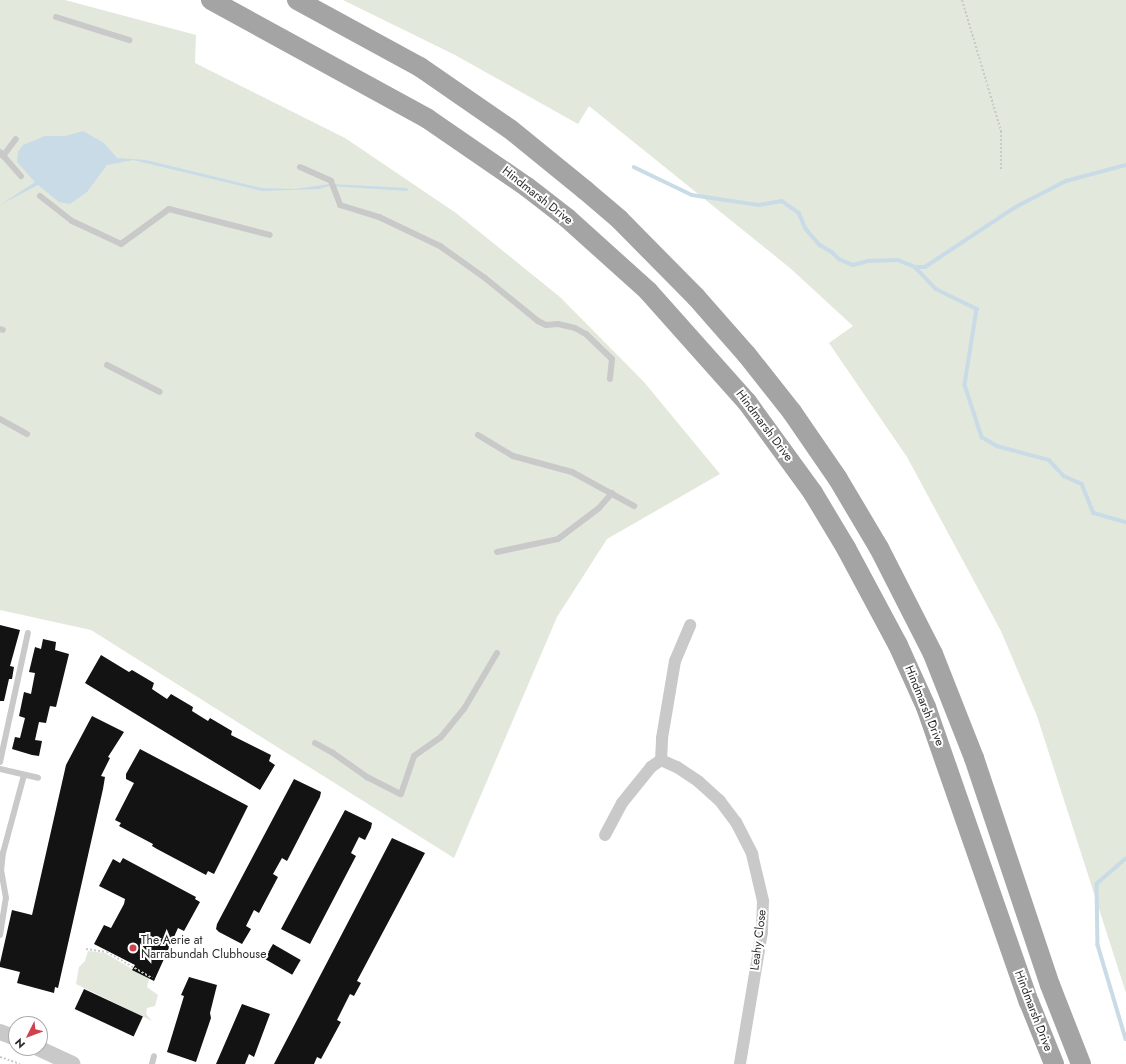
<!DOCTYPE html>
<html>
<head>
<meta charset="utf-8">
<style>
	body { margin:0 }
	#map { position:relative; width:1126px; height:1064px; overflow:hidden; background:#fff; font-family:Jost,sans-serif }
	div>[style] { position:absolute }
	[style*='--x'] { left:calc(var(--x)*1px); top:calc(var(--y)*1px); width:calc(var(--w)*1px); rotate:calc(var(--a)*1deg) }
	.green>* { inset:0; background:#e2e8db }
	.water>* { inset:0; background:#c9dbe6 }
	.stream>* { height:3.5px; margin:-1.75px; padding:0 1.75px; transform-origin:1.75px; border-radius:1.75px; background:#c9dbe6 }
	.building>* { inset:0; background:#131313; transform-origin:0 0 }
	.path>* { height:2px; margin-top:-1px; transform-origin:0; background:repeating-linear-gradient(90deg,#c9c9c9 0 2px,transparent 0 4px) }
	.service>* { height:6px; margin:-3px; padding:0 3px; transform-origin:3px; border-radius:3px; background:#c9c9c9 }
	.minor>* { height:12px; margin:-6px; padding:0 6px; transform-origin:6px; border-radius:6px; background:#c9c9c9 }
	.tertiary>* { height:16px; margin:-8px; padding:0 8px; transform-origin:8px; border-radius:8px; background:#c9c9c9 }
	.primary>* { height:20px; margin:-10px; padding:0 10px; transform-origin:10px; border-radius:10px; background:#a4a4a4 }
	.dots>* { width:11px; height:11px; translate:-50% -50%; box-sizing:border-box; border:2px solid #fff; border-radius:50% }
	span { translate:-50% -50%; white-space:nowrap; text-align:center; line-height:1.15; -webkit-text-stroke:4px #fff; paint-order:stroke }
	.street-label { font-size:12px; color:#2c2c2c }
	.poi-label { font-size:12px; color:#2c2c2c }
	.left { translate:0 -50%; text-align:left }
	.north { position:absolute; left:8px; top:1016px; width:40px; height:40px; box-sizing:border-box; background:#fff; border:1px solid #ababab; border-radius:50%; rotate:228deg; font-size:11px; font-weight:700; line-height:16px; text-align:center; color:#2c2c2c }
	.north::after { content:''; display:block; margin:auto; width:14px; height:18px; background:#d1404d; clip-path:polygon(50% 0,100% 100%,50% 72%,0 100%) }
</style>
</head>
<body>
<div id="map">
	<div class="green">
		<div style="clip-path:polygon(0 0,65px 0,196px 35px,195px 63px,345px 138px,456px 213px,560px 297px,644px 382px,720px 474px,607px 539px,557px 617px,454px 858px,91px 630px,0 610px)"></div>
		<div style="clip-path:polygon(343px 0,1126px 0,1126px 993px,1037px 716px,1001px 631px,907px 457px,829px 343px,853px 326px,790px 268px,589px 106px,578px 124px,455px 55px)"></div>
		<div style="clip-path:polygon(88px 951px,105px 953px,149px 979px,147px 987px,158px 995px,155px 1006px,147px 1008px,146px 1014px,152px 1021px,76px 984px,79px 967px,85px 961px)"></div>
	</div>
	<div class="water">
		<div style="clip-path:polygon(83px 131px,104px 143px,117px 158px,146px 160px,261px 188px,295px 189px,330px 184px,407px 188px,408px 191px,329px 186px,319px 189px,262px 191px,133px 160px,107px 165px,87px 192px,70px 204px,59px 202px,38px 185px,0 205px,35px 182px,17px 162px,18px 152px,23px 145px,45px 136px,65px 136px)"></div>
	</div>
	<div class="stream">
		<div style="--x:634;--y:167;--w:64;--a:25.8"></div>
		<div style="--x:692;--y:195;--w:68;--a:8.5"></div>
		<div style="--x:759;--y:205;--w:23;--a:-10"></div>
		<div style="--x:782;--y:201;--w:21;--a:35"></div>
		<div style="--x:799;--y:213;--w:17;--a:66"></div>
		<div style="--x:806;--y:229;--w:21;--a:49"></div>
		<div style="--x:820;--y:245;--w:14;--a:30"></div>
		<div style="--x:832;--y:252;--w:10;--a:45"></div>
		<div style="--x:839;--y:259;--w:15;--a:23"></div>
		<div style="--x:853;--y:265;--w:16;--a:-15"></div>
		<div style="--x:868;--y:261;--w:30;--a:-2"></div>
		<div style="--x:898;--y:260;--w:18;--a:22"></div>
		<div style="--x:915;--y:267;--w:30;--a:46"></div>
		<div style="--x:936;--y:289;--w:46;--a:26"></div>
		<div style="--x:977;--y:309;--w:77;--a:99"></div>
		<div style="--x:965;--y:385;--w:55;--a:71.9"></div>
		<div style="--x:982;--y:437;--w:17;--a:31"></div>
		<div style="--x:997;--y:446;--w:54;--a:15.1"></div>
		<div style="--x:1049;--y:460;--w:22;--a:47"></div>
		<div style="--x:1064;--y:476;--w:20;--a:24"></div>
		<div style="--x:1082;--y:484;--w:31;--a:68"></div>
		<div style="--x:1094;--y:513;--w:33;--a:16"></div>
		<div style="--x:915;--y:267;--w:10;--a:0"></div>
		<div style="--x:925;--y:267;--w:107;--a:-33.5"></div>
		<div style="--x:1014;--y:208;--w:59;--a:-27.4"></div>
		<div style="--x:1066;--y:181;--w:62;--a:-14.9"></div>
		<div style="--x:1126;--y:859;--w:38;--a:139"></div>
		<div style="--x:1097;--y:884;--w:61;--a:89.1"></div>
		<div style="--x:1098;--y:945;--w:98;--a:73.4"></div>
	</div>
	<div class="building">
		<div style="clip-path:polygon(0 625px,20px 630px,10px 666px,14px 667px,12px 679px,9px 679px,4px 701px,0 701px)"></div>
		<div style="clip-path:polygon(43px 639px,56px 642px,55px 650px,69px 654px,56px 707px,50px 706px,46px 723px,39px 722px,35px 740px,42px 741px,39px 756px,32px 755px,12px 749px,15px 737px,20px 738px,25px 718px,19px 716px,24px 692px,31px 694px,35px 673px,29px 672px,35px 647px,41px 649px)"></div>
		<div style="clip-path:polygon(101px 655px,129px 672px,132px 670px,154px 683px,152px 689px,167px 699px,171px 694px,193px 707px,192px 711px,208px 721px,210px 718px,232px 731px,231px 735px,271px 755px,269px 761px,275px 765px,260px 790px,85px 683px)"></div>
		<div style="clip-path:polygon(92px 716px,124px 732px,108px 757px,110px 758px,101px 776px,105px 777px,103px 789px,58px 988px,55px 987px,54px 993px,17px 983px,20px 972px,0 967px,0 963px,12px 910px,32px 915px,66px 765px)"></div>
		<div style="clip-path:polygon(140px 749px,248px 806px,214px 874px,208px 871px,206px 875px,157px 849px,152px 846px,153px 844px,119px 826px,121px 823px,115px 820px,134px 783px,126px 779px,126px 774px)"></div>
		<div style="clip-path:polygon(294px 779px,321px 792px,320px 797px,287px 861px,282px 858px,273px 874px,278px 877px,259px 913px,254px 910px,246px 926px,251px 929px,242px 944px,219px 932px,216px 929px,217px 924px)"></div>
		<div style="clip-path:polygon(345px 810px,372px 823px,371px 828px,365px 840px,359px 837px,351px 853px,356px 856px,310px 944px,281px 929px)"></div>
		<div style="clip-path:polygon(392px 838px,425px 853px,358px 979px,357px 981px,361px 983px,354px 996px,350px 994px,337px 1020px,341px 1022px,321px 1059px,317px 1057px,314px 1064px,274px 1064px)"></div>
		<div style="clip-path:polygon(123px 858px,196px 897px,195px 899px,200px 902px,184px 931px,178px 928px,154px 981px,132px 970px,135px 965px,94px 944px,104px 925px,111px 928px,124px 904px,125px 899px,99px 886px,113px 859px,120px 863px)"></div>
		<div style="left:273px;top:944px;width:32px;height:17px;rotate:30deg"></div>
		<div style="clip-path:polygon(189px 977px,217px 985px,210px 1013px,211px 1018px,196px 1062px,167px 1052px,184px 996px,181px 995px)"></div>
		<div style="left:84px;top:989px;width:65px;height:22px;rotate:25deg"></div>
		<div style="clip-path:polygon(242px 1004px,270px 1014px,254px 1057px,249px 1054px,245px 1064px,216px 1064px)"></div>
	</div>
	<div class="path">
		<div style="--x:962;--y:0;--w:137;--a:73.4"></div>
		<div style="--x:1001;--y:131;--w:39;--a:90"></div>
		<div style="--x:86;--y:949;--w:21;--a:8"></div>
		<div style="--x:107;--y:952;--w:52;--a:30"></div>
		<div style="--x:0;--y:1057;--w:21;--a:19"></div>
	</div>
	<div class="service">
		<div style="--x:56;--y:17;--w:77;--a:17.5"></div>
		<div style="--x:0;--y:152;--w:32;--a:49"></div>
		<div style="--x:3;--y:156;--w:21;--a:-53"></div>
		<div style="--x:300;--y:167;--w:34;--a:24"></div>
		<div style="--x:331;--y:181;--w:26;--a:69"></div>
		<div style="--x:340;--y:205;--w:41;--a:17.1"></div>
		<div style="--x:379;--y:217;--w:68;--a:25.4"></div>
		<div style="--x:440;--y:246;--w:55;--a:35.4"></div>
		<div style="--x:485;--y:278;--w:68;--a:39.1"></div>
		<div style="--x:538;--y:321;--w:9;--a:27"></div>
		<div style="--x:546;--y:325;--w:12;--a:-5"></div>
		<div style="--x:558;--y:324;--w:17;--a:13"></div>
		<div style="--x:575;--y:328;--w:13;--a:29"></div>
		<div style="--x:586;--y:334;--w:36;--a:44"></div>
		<div style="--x:612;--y:359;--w:20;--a:96"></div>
		<div style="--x:40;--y:196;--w:41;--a:38"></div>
		<div style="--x:72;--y:221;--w:54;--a:25.1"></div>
		<div style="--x:121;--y:244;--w:59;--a:-36.1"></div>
		<div style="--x:169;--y:209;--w:104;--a:14.4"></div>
		<div style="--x:0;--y:329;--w:3;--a:18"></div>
		<div style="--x:107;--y:365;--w:59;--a:27"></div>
		<div style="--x:0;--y:419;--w:31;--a:29"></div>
		<div style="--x:478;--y:435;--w:41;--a:31"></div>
		<div style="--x:513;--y:456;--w:61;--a:15.2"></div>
		<div style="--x:572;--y:472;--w:71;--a:28.7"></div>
		<div style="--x:497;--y:552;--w:62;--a:-12"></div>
		<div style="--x:558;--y:539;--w:51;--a:-37.1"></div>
		<div style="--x:599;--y:508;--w:20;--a:-49"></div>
		<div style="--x:315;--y:743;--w:21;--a:29"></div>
		<div style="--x:333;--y:753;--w:42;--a:35.2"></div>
		<div style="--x:367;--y:777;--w:38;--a:27"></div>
		<div style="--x:401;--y:794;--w:40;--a:-71.1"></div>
		<div style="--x:414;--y:756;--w:33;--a:-35"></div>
		<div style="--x:441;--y:737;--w:36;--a:-51"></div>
		<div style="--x:464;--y:709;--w:65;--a:-59.5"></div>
		<div style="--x:0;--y:762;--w:132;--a:-77.8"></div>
		<div style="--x:0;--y:769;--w:39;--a:13"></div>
		<div style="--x:0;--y:935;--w:37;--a:-81"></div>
		<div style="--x:6;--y:898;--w:27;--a:-100"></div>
		<div style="--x:1;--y:871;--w:18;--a:-84"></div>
		<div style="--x:3;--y:853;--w:81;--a:-74.9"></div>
		<div style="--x:152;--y:1064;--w:8;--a:-76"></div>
	</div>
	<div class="minor">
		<div style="--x:661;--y:760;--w:22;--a:-87"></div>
		<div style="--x:662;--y:738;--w:78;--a:-80.4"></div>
		<div style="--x:675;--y:661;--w:39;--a:-67"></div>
		<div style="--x:605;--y:835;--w:36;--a:-62"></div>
		<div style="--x:622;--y:803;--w:46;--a:-51.1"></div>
		<div style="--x:651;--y:767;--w:12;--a:-35"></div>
		<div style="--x:661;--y:760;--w:17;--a:24"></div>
		<div style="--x:677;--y:767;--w:27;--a:34"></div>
		<div style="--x:699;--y:782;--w:28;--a:42"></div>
		<div style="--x:720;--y:801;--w:26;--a:53"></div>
		<div style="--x:736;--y:822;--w:36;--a:63"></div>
		<div style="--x:752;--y:854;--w:48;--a:76.8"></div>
		<div style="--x:763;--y:901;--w:31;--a:92"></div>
		<div style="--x:762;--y:932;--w:134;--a:99.5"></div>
	</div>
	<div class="tertiary">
		<div style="--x:0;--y:1032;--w:17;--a:21"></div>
		<div style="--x:38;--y:1048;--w:38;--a:25"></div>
	</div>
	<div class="primary">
		<div style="--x:211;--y:0;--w:247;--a:28.7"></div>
		<div style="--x:428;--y:119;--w:120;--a:34.5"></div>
		<div style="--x:527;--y:187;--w:51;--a:37.8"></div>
		<div style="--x:567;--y:218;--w:109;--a:42"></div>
		<div style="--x:648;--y:291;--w:149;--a:48.3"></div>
		<div style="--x:747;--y:402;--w:112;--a:54"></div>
		<div style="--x:813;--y:493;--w:64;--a:59"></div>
		<div style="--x:846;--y:548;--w:110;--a:61.8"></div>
		<div style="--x:898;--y:645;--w:68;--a:65.7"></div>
		<div style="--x:926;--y:707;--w:312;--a:70.8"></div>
		<div style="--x:1029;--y:1002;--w:67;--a:68"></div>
		<div style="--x:297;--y:0;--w:140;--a:28.6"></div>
		<div style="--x:420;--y:67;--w:109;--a:34.6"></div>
		<div style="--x:510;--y:129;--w:97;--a:39.1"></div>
		<div style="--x:585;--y:190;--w:45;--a:40.5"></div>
		<div style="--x:619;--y:219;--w:110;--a:45.4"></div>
		<div style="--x:696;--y:297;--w:77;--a:48.7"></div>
		<div style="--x:747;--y:355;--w:73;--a:51.7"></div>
		<div style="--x:792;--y:412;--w:81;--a:55.5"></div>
		<div style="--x:838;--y:479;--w:80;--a:59.3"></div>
		<div style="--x:879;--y:548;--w:119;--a:63"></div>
		<div style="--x:933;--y:654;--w:112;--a:68.5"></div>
		<div style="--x:974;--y:758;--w:239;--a:71.5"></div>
		<div style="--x:1050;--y:985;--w:85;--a:68.6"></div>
	</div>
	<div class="dots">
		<div style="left:133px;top:948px;background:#d1404d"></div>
	</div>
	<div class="street-label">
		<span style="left:537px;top:196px;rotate:38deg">Hindmarsh Drive</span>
		<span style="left:764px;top:426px;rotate:53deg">Hindmarsh Drive</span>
		<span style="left:924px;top:706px;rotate:68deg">Hindmarsh Drive</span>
		<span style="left:759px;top:940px;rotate:-83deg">Leahy Close</span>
		<span style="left:1033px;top:1011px;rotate:69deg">Hindmarsh Drive</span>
	</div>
	<div class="poi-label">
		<span class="left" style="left:141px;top:948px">The Aerie at<br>Narrabundah Clubhouse</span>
	</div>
	<div class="north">N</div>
</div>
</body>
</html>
